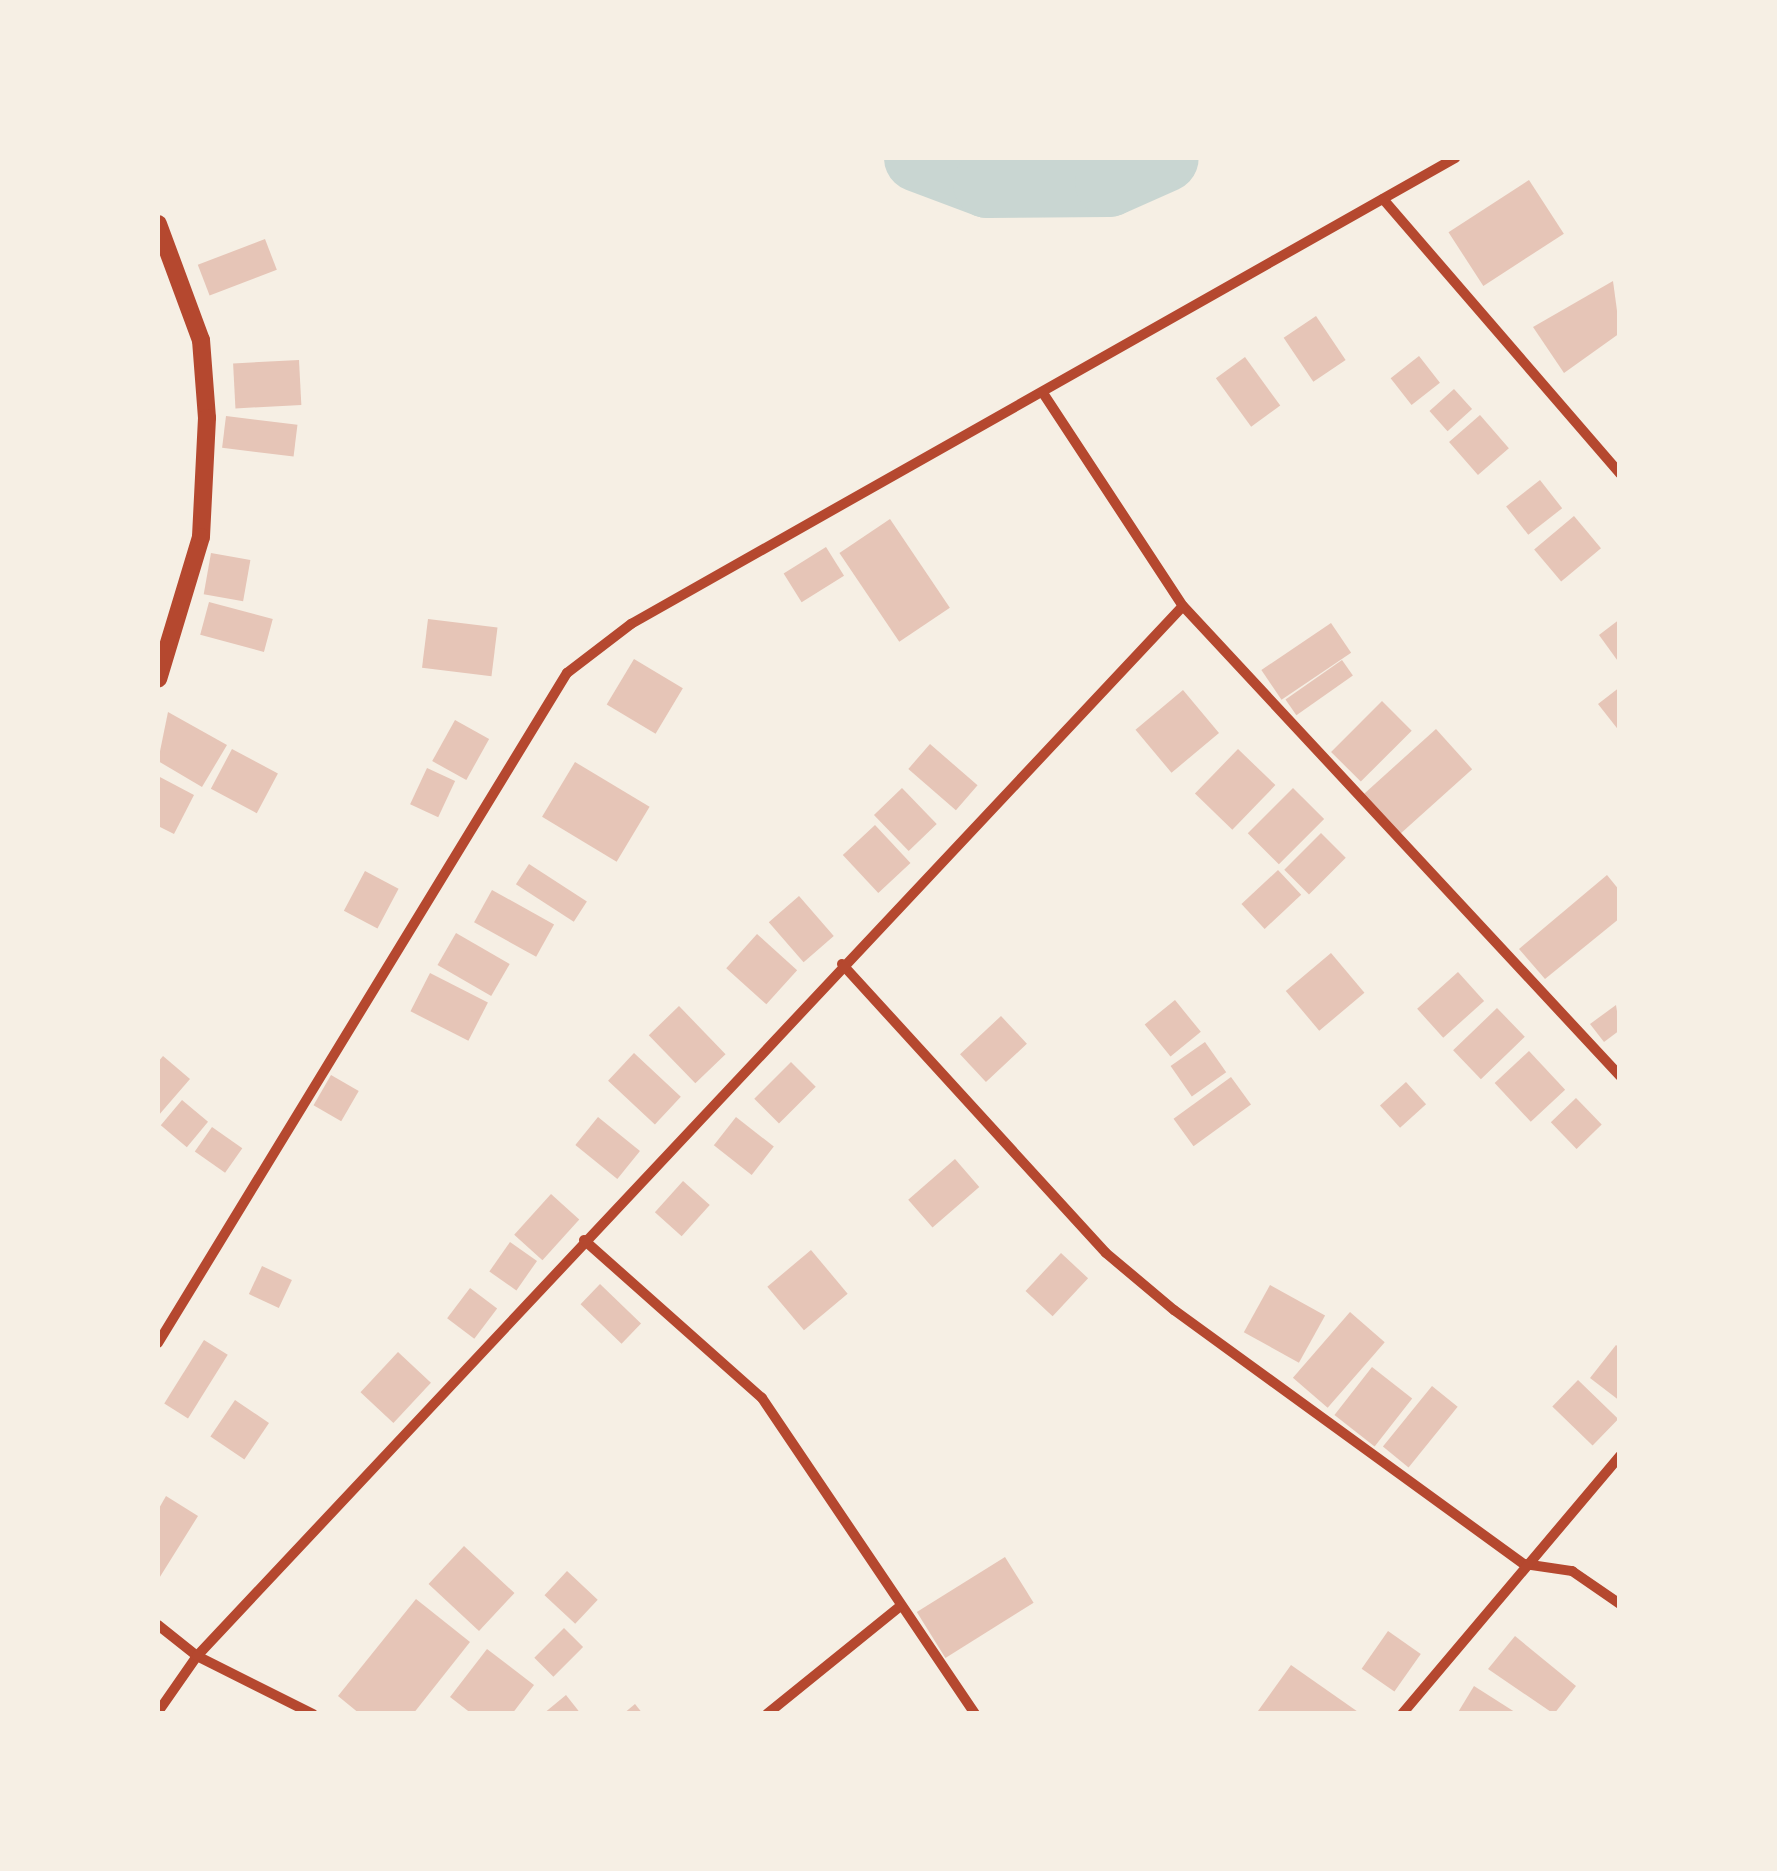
<!DOCTYPE html>
<html>
<head>
<meta charset="utf-8">
<style>
	body { margin:0 }
	#map { position:relative; width:1777px; height:1871px; overflow:hidden; background:#f6efe4; font-family:Mulish,sans-serif }
	div>[style] { position:absolute }
	[style*='--x'] { left:calc(var(--x)*1px); top:calc(var(--y)*1px); width:calc(var(--w)*1px); rotate:calc(var(--a)*1deg) }
	.river>* { height:68px; margin:-34px; padding:0 34px; transform-origin:34px; border-radius:34px; background:#c9d6d2 }
	.building>* { inset:0; background:#e6c5b7; transform-origin:0 0 }
	.minor>* { height:10px; margin:-5px; padding:0 5px; transform-origin:5px; border-radius:5px; background:#b5482f }
	.tertiary>* { height:18px; margin:-9px; padding:0 9px; transform-origin:9px; border-radius:9px; background:#b5482f }
	span { translate:-50% -50%; white-space:nowrap; text-align:center; line-height:1.15; -webkit-text-stroke:10px #f6efe4; paint-order:stroke }
	.frame { position:absolute; inset:0; border:160px solid #f6efe4; pointer-events:none }
</style>
</head>
<body>
<div id="map">
	<div class="river">
		<div style="--x:918;--y:158;--w:74;--a:20.6"></div>
		<div style="--x:987;--y:184;--w:122;--a:-0.5"></div>
		<div style="--x:1109;--y:183;--w:61;--a:-24.1"></div>
	</div>
	<div class="building">
		<div style="left:1529px;top:180px;width:64px;height:96px;rotate:57deg"></div>
		<div style="left:265px;top:239px;width:33px;height:72px;rotate:69deg"></div>
		<div style="clip-path:polygon(1613px 281px,1620px 333px,1564px 373px,1533px 327px)"></div>
		<div style="left:1316px;top:316px;width:53px;height:39px;rotate:56deg"></div>
		<div style="left:1419px;top:356px;width:34px;height:36px;rotate:52deg"></div>
		<div style="left:1245px;top:357px;width:60px;height:36px;rotate:54deg"></div>
		<div style="left:299px;top:360px;width:45px;height:66px;rotate:87deg"></div>
		<div style="left:1454px;top:389px;width:27px;height:33px;rotate:48deg"></div>
		<div style="left:1480px;top:415px;width:44px;height:41px;rotate:49deg"></div>
		<div style="left:226px;top:416px;width:72px;height:32px;rotate:7deg"></div>
		<div style="left:1540px;top:480px;width:36px;height:43px;rotate:52deg"></div>
		<div style="left:1574px;top:516px;width:42px;height:52px;rotate:50deg"></div>
		<div style="left:890px;top:519px;width:107px;height:61px;rotate:56deg"></div>
		<div style="left:826px;top:547px;width:34px;height:50px;rotate:58deg"></div>
		<div style="left:211px;top:553px;width:40px;height:42px;rotate:10deg"></div>
		<div style="left:209px;top:602px;width:66px;height:34px;rotate:15deg"></div>
		<div style="left:428px;top:619px;width:70px;height:49px;rotate:7deg"></div>
		<div style="clip-path:polygon(1620px 619px,1620px 664px,1599px 635px)"></div>
		<div style="left:1331px;top:623px;width:36px;height:84px;rotate:56deg"></div>
		<div style="left:634px;top:659px;width:57px;height:53px;rotate:31deg"></div>
		<div style="left:1342px;top:660px;width:19px;height:69px;rotate:55deg"></div>
		<div style="clip-path:polygon(1620px 687px,1620px 732px,1598px 704px)"></div>
		<div style="left:1183px;top:690px;width:56px;height:62px;rotate:50deg"></div>
		<div style="left:1382px;top:701px;width:42px;height:72px;rotate:45deg"></div>
		<div style="clip-path:polygon(168px 712px,227px 745px,202px 787px,158px 761px)"></div>
		<div style="left:455px;top:720px;width:39px;height:47px;rotate:29deg"></div>
		<div style="left:1436px;top:729px;width:54px;height:97px;rotate:48deg"></div>
		<div style="left:930px;top:744px;width:63px;height:33px;rotate:41deg"></div>
		<div style="left:232px;top:749px;width:52px;height:45px;rotate:28deg"></div>
		<div style="left:1238px;top:749px;width:52px;height:62px;rotate:44deg"></div>
		<div style="left:575px;top:762px;width:87px;height:64px;rotate:31deg"></div>
		<div style="left:427px;top:768px;width:31px;height:40px;rotate:25deg"></div>
		<div style="clip-path:polygon(158px 776px,194px 795px,174px 834px,158px 826px)"></div>
		<div style="left:902px;top:788px;width:50px;height:39px;rotate:46deg"></div>
		<div style="left:1293px;top:788px;width:44px;height:64px;rotate:45deg"></div>
		<div style="left:875px;top:825px;width:52px;height:44px;rotate:47deg"></div>
		<div style="left:1321px;top:833px;width:35px;height:52px;rotate:45deg"></div>
		<div style="left:529px;top:864px;width:69px;height:24px;rotate:33deg"></div>
		<div style="left:1278px;top:870px;width:34px;height:50px;rotate:47deg"></div>
		<div style="left:365px;top:871px;width:38px;height:45px;rotate:28deg"></div>
		<div style="clip-path:polygon(1607px 875px,1620px 891px,1620px 918px,1545px 979px,1519px 949px)"></div>
		<div style="left:492px;top:890px;width:71px;height:37px;rotate:29deg"></div>
		<div style="left:799px;top:896px;width:53px;height:40px;rotate:49deg"></div>
		<div style="left:456px;top:933px;width:62px;height:37px;rotate:30deg"></div>
		<div style="left:757px;top:934px;width:54px;height:46px;rotate:42deg"></div>
		<div style="left:1331px;top:953px;width:52px;height:59px;rotate:50deg"></div>
		<div style="left:1458px;top:972px;width:39px;height:55px;rotate:48deg"></div>
		<div style="left:430px;top:973px;width:65px;height:43px;rotate:27deg"></div>
		<div style="left:1175px;top:1000px;width:41px;height:39px;rotate:51deg"></div>
		<div style="clip-path:polygon(1616px 1005px,1620px 1030px,1604px 1042px,1590px 1024px)"></div>
		<div style="left:679px;top:1006px;width:67px;height:42px;rotate:46deg"></div>
		<div style="left:1497px;top:1008px;width:40px;height:61px;rotate:46deg"></div>
		<div style="left:1001px;top:1016px;width:38px;height:56px;rotate:47deg"></div>
		<div style="left:1205px;top:1042px;width:37px;height:42px;rotate:55deg"></div>
		<div style="left:1529px;top:1051px;width:53px;height:47px;rotate:47deg"></div>
		<div style="left:634px;top:1053px;width:64px;height:38px;rotate:43deg"></div>
		<div style="clip-path:polygon(163px 1056px,190px 1079px,158px 1116px,158px 1062px)"></div>
		<div style="left:791px;top:1062px;width:35px;height:52px;rotate:45deg"></div>
		<div style="left:331px;top:1075px;width:32px;height:35px;rotate:30deg"></div>
		<div style="left:1231px;top:1077px;width:34px;height:71px;rotate:54deg"></div>
		<div style="left:1406px;top:1082px;width:30px;height:35px;rotate:48deg"></div>
		<div style="left:1576px;top:1098px;width:37px;height:35px;rotate:46deg"></div>
		<div style="left:182px;top:1100px;width:34px;height:33px;rotate:40deg"></div>
		<div style="left:598px;top:1117px;width:54px;height:36px;rotate:39deg"></div>
		<div style="left:736px;top:1117px;width:48px;height:36px;rotate:38deg"></div>
		<div style="left:212px;top:1127px;width:37px;height:30px;rotate:35deg"></div>
		<div style="left:955px;top:1159px;width:37px;height:62px;rotate:49deg"></div>
		<div style="left:683px;top:1181px;width:36px;height:42px;rotate:42deg"></div>
		<div style="left:551px;top:1194px;width:38px;height:55px;rotate:42deg"></div>
		<div style="left:510px;top:1242px;width:33px;height:36px;rotate:35deg"></div>
		<div style="left:811px;top:1250px;width:57px;height:57px;rotate:50deg"></div>
		<div style="left:1061px;top:1253px;width:37px;height:52px;rotate:43deg"></div>
		<div style="left:262px;top:1266px;width:33px;height:31px;rotate:25deg"></div>
		<div style="left:600px;top:1284px;width:57px;height:28px;rotate:44deg"></div>
		<div style="left:1270px;top:1285px;width:63px;height:54px;rotate:29deg"></div>
		<div style="left:470px;top:1288px;width:34px;height:38px;rotate:37deg"></div>
		<div style="left:1350px;top:1312px;width:46px;height:87px;rotate:41deg"></div>
		<div style="left:204px;top:1340px;width:28px;height:75px;rotate:32deg"></div>
		<div style="clip-path:polygon(1616px 1345px,1620px 1348px,1620px 1401px,1590px 1378px)"></div>
		<div style="left:398px;top:1352px;width:45px;height:55px;rotate:43deg"></div>
		<div style="left:1372px;top:1367px;width:51px;height:61px;rotate:38deg"></div>
		<div style="left:1578px;top:1380px;width:56px;height:37px;rotate:44deg"></div>
		<div style="left:1432px;top:1386px;width:33px;height:78px;rotate:39deg"></div>
		<div style="left:235px;top:1400px;width:41px;height:44px;rotate:34deg"></div>
		<div style="clip-path:polygon(166px 1496px,198px 1516px,158px 1580px,158px 1510px)"></div>
		<div style="left:464px;top:1546px;width:69px;height:52px;rotate:43deg"></div>
		<div style="left:1005px;top:1557px;width:54px;height:104px;rotate:58deg"></div>
		<div style="left:567px;top:1571px;width:42px;height:33px;rotate:43deg"></div>
		<div style="clip-path:polygon(416px 1599px,470px 1642px,413px 1714px,360px 1714px,338px 1696px)"></div>
		<div style="left:564px;top:1628px;width:27px;height:42px;rotate:45deg"></div>
		<div style="left:1388px;top:1631px;width:40px;height:46px;rotate:35deg"></div>
		<div style="clip-path:polygon(1515px 1636px,1576px 1686px,1554px 1714px,1488px 1669px)"></div>
		<div style="clip-path:polygon(487px 1649px,534px 1685px,512px 1714px,472px 1714px,450px 1697px)"></div>
		<div style="clip-path:polygon(1291px 1665px,1361px 1714px,1258px 1711px)"></div>
		<div style="clip-path:polygon(1474px 1686px,1518px 1714px,1457px 1714px)"></div>
		<div style="clip-path:polygon(566px 1695px,581px 1714px,543px 1714px)"></div>
		<div style="clip-path:polygon(635px 1704px,643px 1714px,623px 1714px)"></div>
	</div>
	<div class="minor">
		<div style="--x:1383;--y:199;--w:363;--a:49.2"></div>
		<div style="--x:1043;--y:393;--w:255;--a:56.7"></div>
		<div style="--x:1183;--y:606;--w:642;--a:47.08"></div>
		<div style="--x:842;--y:964;--w:391;--a:47.6"></div>
		<div style="--x:1106;--y:1253;--w:89;--a:40"></div>
		<div style="--x:1174;--y:1310;--w:432;--a:36"></div>
		<div style="--x:1524;--y:1564;--w:49;--a:8.3"></div>
		<div style="--x:1572;--y:1571;--w:58;--a:34.5"></div>
		<div style="--x:584;--y:1240;--w:238;--a:41.6"></div>
		<div style="--x:762;--y:1398;--w:381;--a:56"></div>
		<div style="--x:158;--y:1343;--w:785;--a:-58.6"></div>
		<div style="--x:567;--y:673;--w:81;--a:-37.4"></div>
		<div style="--x:631;--y:624;--w:947;--a:-29.49"></div>
		<div style="--x:158;--y:1625;--w:50;--a:38.5"></div>
		<div style="--x:197;--y:1656;--w:130;--a:26.6"></div>
		<div style="--x:158;--y:1712;--w:68;--a:-55.1"></div>
		<div style="--x:197;--y:1656;--w:1440;--a:-46.8"></div>
		<div style="--x:767;--y:1714;--w:170;--a:-39"></div>
		<div style="--x:1402;--y:1714;--w:338;--a:-49.8"></div>
	</div>
	<div class="tertiary">
		<div style="--x:158;--y:224;--w:124;--a:69.7"></div>
		<div style="--x:201;--y:340;--w:78;--a:85.6"></div>
		<div style="--x:207;--y:418;--w:119;--a:92.9"></div>
		<div style="--x:201;--y:537;--w:148;--a:106.8"></div>
	</div>
	<div class="frame"></div>
</div>
</body>
</html>
